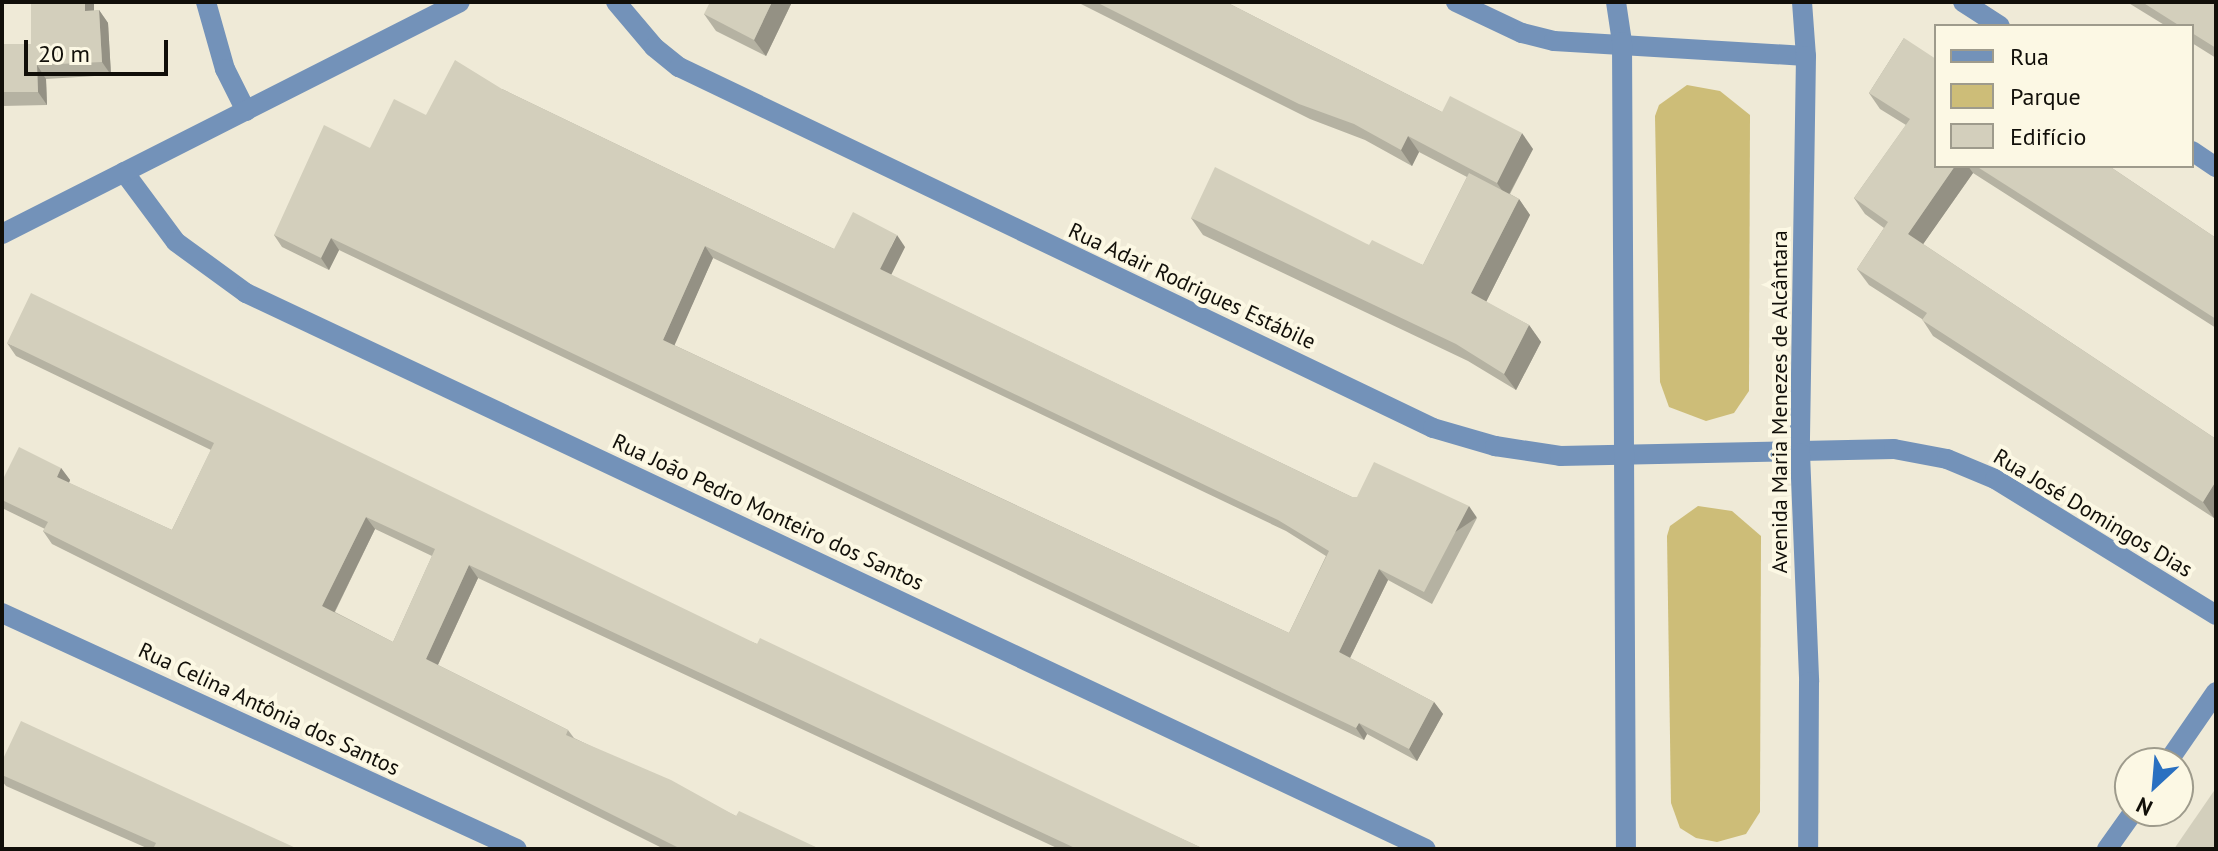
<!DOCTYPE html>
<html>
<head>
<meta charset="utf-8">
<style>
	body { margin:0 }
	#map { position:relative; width:2218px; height:851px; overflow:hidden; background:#efead7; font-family:"PT Sans",sans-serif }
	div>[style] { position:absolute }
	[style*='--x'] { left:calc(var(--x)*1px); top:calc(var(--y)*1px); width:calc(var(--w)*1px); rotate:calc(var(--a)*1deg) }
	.green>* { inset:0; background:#cdbd78 }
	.minor>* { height:20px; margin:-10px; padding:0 10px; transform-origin:10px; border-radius:10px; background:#7392b9 }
	.wall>* { inset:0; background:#b5b2a2 }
	.shaded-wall>* { inset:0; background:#949184; transform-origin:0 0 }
	.building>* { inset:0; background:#d3cfbc }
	span { translate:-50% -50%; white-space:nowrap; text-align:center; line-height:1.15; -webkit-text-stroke:8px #fcf8e4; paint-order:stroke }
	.street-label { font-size:22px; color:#110f09 }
	.frame { position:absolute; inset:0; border:4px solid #110f09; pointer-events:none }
	.legend { position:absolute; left:1934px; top:24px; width:260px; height:144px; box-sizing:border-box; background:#fcf8e4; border:2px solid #9e9b8c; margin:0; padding:10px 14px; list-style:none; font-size:24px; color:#110f09 }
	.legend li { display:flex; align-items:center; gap:16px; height:40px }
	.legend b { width:40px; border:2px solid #9e9b8c }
	.north { position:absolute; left:2114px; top:747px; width:80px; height:80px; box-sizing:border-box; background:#fcf8e4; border:2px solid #9e9b8c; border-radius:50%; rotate:206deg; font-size:22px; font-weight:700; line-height:32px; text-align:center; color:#110f09 }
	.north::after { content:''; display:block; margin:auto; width:28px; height:36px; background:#2a70c1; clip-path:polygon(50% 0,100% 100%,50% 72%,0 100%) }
	.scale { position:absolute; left:24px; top:40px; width:144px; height:36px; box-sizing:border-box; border:4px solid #110f09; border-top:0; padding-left:10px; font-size:24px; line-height:28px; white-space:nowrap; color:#110f09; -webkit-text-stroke:6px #fcf8e4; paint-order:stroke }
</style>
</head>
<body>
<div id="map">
	<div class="green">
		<div style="clip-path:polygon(1687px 85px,1720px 91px,1750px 115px,1749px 391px,1734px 413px,1706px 421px,1669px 407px,1660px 382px,1655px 116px,1659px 105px)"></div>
		<div style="clip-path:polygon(1698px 506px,1732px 511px,1761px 536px,1760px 812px,1746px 834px,1717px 842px,1696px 838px,1680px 828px,1671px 803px,1667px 536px,1670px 526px)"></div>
	</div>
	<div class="minor">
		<div style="--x:206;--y:2;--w:70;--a:74.2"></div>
		<div style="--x:225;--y:69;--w:47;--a:63.4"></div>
		<div style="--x:616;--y:2;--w:59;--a:49.8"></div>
		<div style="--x:654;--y:47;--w:32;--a:39"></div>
		<div style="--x:679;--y:67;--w:836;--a:25.58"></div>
		<div style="--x:1433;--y:428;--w:65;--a:16.2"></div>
		<div style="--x:1495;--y:446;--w:66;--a:8.7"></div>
		<div style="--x:1560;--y:456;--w:334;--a:-1.2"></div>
		<div style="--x:1894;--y:449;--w:54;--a:10.7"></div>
		<div style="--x:1947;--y:459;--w:52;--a:22.6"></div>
		<div style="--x:1995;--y:479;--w:259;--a:31.6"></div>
		<div style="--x:1456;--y:2;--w:73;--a:25.2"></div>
		<div style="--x:1522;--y:33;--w:33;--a:14"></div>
		<div style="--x:1554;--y:41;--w:252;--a:3.4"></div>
		<div style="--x:1616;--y:2;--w:40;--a:81.5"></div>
		<div style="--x:1622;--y:42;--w:807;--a:89.72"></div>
		<div style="--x:1802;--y:2;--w:54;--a:85.8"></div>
		<div style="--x:1806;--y:56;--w:397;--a:90.9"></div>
		<div style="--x:1800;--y:453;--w:229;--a:87.7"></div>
		<div style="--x:1809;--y:682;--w:167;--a:90.3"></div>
		<div style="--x:1963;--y:2;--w:44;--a:33"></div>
		<div style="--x:2192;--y:151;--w:29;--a:34"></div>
		<div style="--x:124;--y:172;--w:87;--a:53.4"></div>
		<div style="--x:176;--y:242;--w:87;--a:36.1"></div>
		<div style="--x:246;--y:293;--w:1304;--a:25.23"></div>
		<div style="--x:2;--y:234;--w:513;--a:-26.86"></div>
		<div style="--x:2;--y:613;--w:566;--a:24.62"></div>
		<div style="--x:2167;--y:763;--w:86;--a:-55.4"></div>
		<div style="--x:2107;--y:849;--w:47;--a:-54.6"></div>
	</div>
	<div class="wall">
		<div style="clip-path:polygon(94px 2px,94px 11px,99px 10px,108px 23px,111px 75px,46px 79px,47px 105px,2px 106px,2px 44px,31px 44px)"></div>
		<div style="clip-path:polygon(792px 2px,766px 56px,716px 31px,704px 14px)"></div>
		<div style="clip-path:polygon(1077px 2px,1226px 2px,1442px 112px,1533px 149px,1510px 194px,1519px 199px,1530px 215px,1486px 302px,1529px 325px,1541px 342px,1516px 390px,1468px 361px,1203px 235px,1191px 218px,1369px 245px,1423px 265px,1467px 177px,1419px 152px,1412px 166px,1365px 140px,1310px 119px)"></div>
		<div style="clip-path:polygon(2127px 2px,2216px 2px,2216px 58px,2192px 43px,2192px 26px,2166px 26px)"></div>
		<div style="clip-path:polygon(1904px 38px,1936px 166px,2109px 166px,2216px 238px,2216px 328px,1973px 173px,1923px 244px,2216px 439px,2216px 515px,2214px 518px,1933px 336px,1922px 319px,1869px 285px,1857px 269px,1884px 228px,1865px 214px,1854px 198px,1906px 125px,1880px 109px,1869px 93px)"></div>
		<div style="clip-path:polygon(evenodd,502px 89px,834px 249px,905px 247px,891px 275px,1352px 497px,1477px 518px,1432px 604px,1388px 580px,1350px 658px,1434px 702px,1443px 714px,1417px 761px,1367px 734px,1364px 740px,339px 250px,329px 270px,282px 247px,274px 235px,370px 148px,426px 115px,502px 89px,713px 258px,1286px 531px,1326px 556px,1289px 633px,674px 345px,713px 258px)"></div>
		<div style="clip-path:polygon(evenodd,7px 343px,757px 644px,1204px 849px,1059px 849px,478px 578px,438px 665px,568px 730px,574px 738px,736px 816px,820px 849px,664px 849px,52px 544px,43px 531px,45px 529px,4px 509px,2px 506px,2px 481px,61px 468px,70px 480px,69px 483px,172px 530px,211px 450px,16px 356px,7px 343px,375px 529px,432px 556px,393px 642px,335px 612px,375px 529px)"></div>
		<div style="clip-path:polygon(2px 761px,298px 849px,149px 849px,6px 786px,2px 781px)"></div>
	</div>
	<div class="shaded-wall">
		<div style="clip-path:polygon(85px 2px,94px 2px,94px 24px,85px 11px)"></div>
		<div style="clip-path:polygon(772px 2px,792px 2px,766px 56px,754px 40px)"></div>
		<div style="clip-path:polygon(99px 10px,108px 23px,111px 75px,102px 62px)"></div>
		<div style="clip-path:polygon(37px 65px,46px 79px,47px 105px,38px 92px)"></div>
		<div style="clip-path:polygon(1522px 133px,1533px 149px,1507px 198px,1497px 183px)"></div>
		<div style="clip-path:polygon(1408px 136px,1419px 152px,1412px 166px,1401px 150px)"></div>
		<div style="clip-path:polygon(1955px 166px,1968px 166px,1973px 173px,1919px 250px,1908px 234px)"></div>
		<div style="clip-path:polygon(1519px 199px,1530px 215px,1482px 310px,1471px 293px)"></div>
		<div style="clip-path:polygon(897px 235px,905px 247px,888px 281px,880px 269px)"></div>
		<div style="clip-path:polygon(331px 238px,339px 250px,329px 270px,321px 258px)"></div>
		<div style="clip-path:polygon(705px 246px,713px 258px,672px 351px,663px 340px)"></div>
		<div style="clip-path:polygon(1529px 325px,1541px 342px,1516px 390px,1504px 374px)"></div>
		<div style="clip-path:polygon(61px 468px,70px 480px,66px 490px,57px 477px)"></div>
		<div style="clip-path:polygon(2216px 481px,2216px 515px,2214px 518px,2203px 502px)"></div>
		<div style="left:1469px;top:506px;width:14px;height:97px;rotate:56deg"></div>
		<div style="clip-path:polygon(366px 517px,375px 529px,331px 619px,322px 606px)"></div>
		<div style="clip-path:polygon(469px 565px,478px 578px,435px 671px,426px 659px)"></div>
		<div style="clip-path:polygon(1379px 569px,1388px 580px,1347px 664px,1339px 652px)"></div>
		<div style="clip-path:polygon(1434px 702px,1443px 714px,1417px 761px,1409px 749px)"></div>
		<div style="clip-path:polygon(1359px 723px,1367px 734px,1364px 740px,1356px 728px)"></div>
	</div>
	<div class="building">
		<div style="clip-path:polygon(31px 2px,85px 2px,85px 11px,99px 10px,102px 62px,37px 65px,38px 92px,2px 92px,2px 44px,31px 44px)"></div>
		<div style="clip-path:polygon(710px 2px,772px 2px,754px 40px,704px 14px)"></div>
		<div style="clip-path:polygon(1096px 2px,1226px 2px,1442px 112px,1450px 96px,1522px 133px,1497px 183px,1408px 136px,1401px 150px,1354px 124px,1299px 104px)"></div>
		<div style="clip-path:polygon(2142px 2px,2216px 2px,2216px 48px,2192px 33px,2192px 26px,2180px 26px)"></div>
		<div style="clip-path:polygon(1904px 38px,1936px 59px,1936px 166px,1955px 166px,1908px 234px,2216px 439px,2216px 481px,2203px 502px,1922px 320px,1927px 313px,1857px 269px,1888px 222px,1854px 198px,1910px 119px,1869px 93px)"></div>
		<div style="clip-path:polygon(evenodd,455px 60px,502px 89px,834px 249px,853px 212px,897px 235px,880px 269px,1352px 497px,1357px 497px,1374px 462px,1469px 506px,1424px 592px,1379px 569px,1339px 652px,1434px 702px,1409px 749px,1359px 723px,1356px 728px,331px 238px,321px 258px,274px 235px,324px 125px,370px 148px,394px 99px,426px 115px,455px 60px,705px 246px,1278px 520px,1329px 551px,1289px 633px,663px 340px,705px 246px)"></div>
		<div style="clip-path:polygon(1976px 166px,2109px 166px,2216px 238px,2216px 319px)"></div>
		<div style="clip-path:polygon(1215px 167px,1369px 245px,1372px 240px,1423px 265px,1469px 173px,1519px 199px,1471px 293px,1529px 325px,1504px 374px,1456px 344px,1191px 218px)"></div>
		<div style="clip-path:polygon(evenodd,31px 293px,757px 644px,760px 638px,1204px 849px,1077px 849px,469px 565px,426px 659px,568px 730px,566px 735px,671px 780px,736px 816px,739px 811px,820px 849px,681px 849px,43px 531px,48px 522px,2px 500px,2px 481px,19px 447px,61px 468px,57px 477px,172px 530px,214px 443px,7px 343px,31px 293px,366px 517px,435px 549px,393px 642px,322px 606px,366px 517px)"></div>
		<div style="clip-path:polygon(21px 721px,298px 849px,153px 849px,156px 843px,2px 775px,2px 761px)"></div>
		<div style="clip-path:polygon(2216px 788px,2216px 849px,2174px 849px)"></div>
	</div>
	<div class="street-label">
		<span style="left:1192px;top:286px;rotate:25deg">Rua Adair Rodrigues Estábile</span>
		<span style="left:1780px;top:402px;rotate:-90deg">Avenida Maria Menezes de Alcântara</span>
		<span style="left:768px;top:512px;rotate:25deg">Rua João Pedro Monteiro dos Santos</span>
		<span style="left:2093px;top:513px;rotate:31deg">Rua José Domingos Dias</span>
		<span style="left:269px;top:709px;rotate:25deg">Rua Celina Antônia dos Santos</span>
	</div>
	<div class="frame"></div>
	<ul class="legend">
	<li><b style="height:10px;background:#7392b9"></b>Rua</li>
	<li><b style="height:22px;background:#cdbd78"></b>Parque</li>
	<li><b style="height:22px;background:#d3cfbc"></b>Edifício</li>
	</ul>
	<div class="north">N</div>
	<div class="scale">20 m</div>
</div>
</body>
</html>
